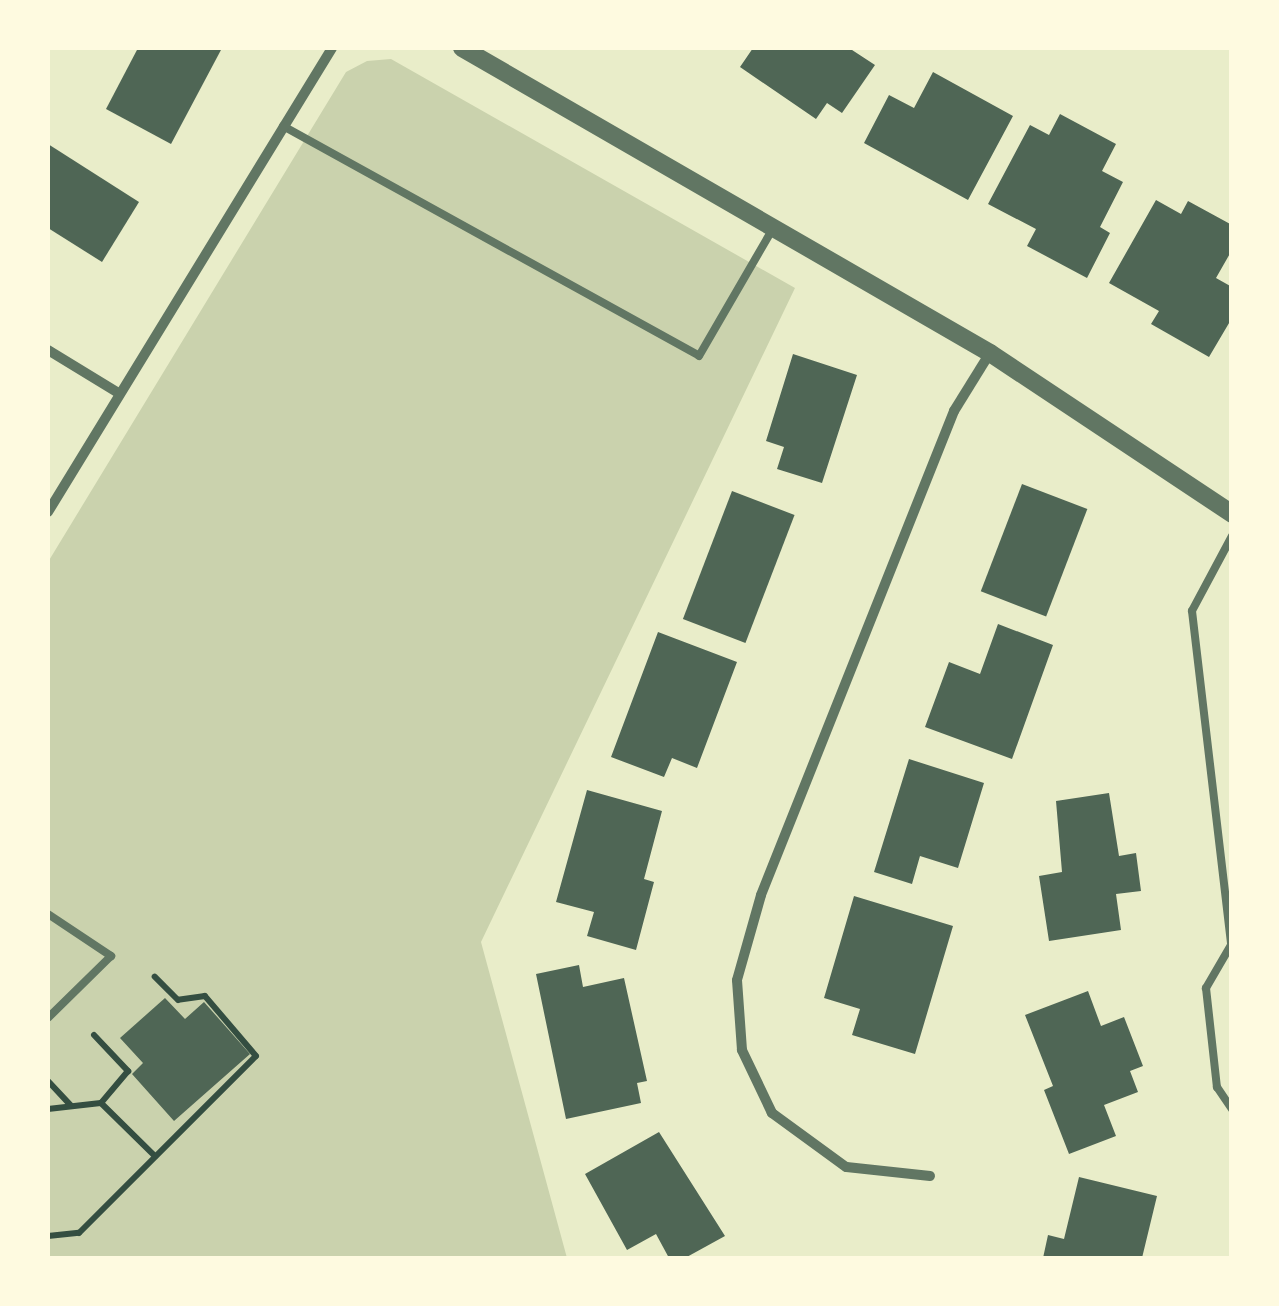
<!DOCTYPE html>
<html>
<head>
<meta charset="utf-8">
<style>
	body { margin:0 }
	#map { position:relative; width:1279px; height:1306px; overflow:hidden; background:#e9edc9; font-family:Roboto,sans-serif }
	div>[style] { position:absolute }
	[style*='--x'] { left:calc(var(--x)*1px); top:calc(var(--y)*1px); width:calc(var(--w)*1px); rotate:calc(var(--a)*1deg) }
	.green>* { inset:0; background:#cad2ad }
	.building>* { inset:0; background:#4f6655; transform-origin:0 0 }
	.path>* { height:6px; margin:-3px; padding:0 3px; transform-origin:3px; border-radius:3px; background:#344e41 }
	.service>* { height:8px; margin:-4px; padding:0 4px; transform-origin:4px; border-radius:4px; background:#617663 }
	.minor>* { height:10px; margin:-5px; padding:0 5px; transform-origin:5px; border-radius:5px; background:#617663 }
	.tertiary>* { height:18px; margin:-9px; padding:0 9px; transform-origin:9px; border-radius:9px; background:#617663 }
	span { translate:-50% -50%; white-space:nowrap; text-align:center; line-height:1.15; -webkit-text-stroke:10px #fefae0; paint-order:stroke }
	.frame { position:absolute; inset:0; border:50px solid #fefae0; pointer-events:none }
</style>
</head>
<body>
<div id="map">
	<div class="green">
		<div style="clip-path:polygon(391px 59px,795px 288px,481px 942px,567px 1258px,48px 1258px,48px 562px,346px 72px,367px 61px)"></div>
	</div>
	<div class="building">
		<div style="clip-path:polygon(138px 48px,222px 48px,171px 144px,106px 109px)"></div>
		<div style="clip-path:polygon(753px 48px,849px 48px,875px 65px,842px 113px,827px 103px,816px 119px,740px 67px)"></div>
		<div style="clip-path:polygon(933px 72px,1013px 116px,968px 200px,864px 143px,889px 95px,914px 108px)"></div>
		<div style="clip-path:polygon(1060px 114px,1116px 144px,1102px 171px,1123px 182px,1100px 227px,1110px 233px,1087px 278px,1027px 246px,1036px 229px,988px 204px,1030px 125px,1049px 135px)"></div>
		<div style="clip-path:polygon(48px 144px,139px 202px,102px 262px,48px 228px)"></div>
		<div style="clip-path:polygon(1156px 200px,1181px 214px,1188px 201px,1232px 225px,1232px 250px,1216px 278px,1232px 287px,1232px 318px,1209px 357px,1151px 324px,1159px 311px,1109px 283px)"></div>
		<div style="clip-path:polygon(793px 354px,857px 375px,822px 483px,777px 469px,784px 447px,766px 441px)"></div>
		<div style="left:1022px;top:484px;width:70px;height:115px;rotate:21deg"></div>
		<div style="left:732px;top:491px;width:67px;height:137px;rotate:21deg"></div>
		<div style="clip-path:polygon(998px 624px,1053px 645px,1012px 759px,925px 727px,949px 662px,980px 674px)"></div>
		<div style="clip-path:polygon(658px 632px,737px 662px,697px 768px,672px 758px,664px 777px,611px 757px)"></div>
		<div style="clip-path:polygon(909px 759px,984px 783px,958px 868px,920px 856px,912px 884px,874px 872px)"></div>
		<div style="clip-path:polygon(587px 790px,662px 811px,644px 879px,654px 882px,636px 950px,587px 936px,594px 912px,556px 902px)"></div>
		<div style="clip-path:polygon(1109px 793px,1119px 856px,1136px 853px,1141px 891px,1116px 894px,1121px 930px,1049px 941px,1039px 876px,1062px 872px,1056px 801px)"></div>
		<div style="clip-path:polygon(854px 896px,953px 926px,915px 1054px,852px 1035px,860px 1009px,824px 998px)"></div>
		<div style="clip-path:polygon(579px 965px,583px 987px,624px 978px,647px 1081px,637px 1083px,641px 1103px,566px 1119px,536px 974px)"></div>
		<div style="clip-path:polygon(1088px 991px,1101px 1026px,1124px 1017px,1143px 1066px,1130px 1071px,1138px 1092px,1104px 1105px,1116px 1136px,1069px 1154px,1044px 1090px,1053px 1086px,1025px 1015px)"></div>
		<div style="clip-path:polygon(165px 998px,185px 1019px,204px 1002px,250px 1054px,174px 1121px,132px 1074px,143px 1063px,120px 1038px)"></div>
		<div style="clip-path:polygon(659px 1132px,725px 1236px,685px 1258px,669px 1258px,656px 1234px,627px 1250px,585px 1174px)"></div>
		<div style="clip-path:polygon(1079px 1177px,1157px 1196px,1142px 1258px,1043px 1258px,1048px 1235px,1064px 1239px)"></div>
	</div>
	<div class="path">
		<div style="--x:94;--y:1035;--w:50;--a:46.6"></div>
		<div style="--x:128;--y:1071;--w:42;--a:130.2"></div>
		<div style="--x:48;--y:1081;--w:33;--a:47"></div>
		<div style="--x:48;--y:1109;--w:53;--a:-6.5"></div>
		<div style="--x:101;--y:1103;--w:76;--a:44.5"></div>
		<div style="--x:48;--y:1236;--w:31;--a:-6"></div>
		<div style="--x:79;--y:1233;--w:250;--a:-45"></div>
		<div style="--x:256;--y:1056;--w:79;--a:-130.4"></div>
		<div style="--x:205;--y:996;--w:27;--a:172"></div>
		<div style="--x:178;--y:1000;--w:33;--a:-135"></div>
	</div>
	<div class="service">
		<div style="--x:283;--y:126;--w:475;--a:28.9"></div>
		<div style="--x:699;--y:356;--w:146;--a:-59.9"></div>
		<div style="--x:1232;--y:536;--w:85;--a:118.1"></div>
		<div style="--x:1192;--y:611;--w:336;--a:83.3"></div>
		<div style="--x:1231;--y:945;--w:50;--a:120.2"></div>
		<div style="--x:1206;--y:988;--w:100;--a:83.7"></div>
		<div style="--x:1217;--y:1087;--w:27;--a:56"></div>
		<div style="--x:48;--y:914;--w:76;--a:33.7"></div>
		<div style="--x:111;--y:956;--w:88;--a:135.5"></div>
	</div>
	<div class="minor">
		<div style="--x:48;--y:350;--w:84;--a:31.4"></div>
		<div style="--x:48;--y:512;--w:544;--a:-58.53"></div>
		<div style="--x:930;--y:1176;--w:84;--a:-173.9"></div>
		<div style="--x:846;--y:1167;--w:92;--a:-143.9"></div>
		<div style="--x:772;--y:1113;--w:70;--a:-115.5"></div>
		<div style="--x:742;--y:1050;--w:70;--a:-94.1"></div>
		<div style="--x:737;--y:980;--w:88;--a:-74.2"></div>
		<div style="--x:761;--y:895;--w:521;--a:-68.26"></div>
		<div style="--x:954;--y:411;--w:68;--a:-58.2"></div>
	</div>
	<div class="tertiary">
		<div style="--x:462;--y:48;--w:610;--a:30.01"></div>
		<div style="--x:990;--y:353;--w:291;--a:33.6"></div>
	</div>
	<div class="frame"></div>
</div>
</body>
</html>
